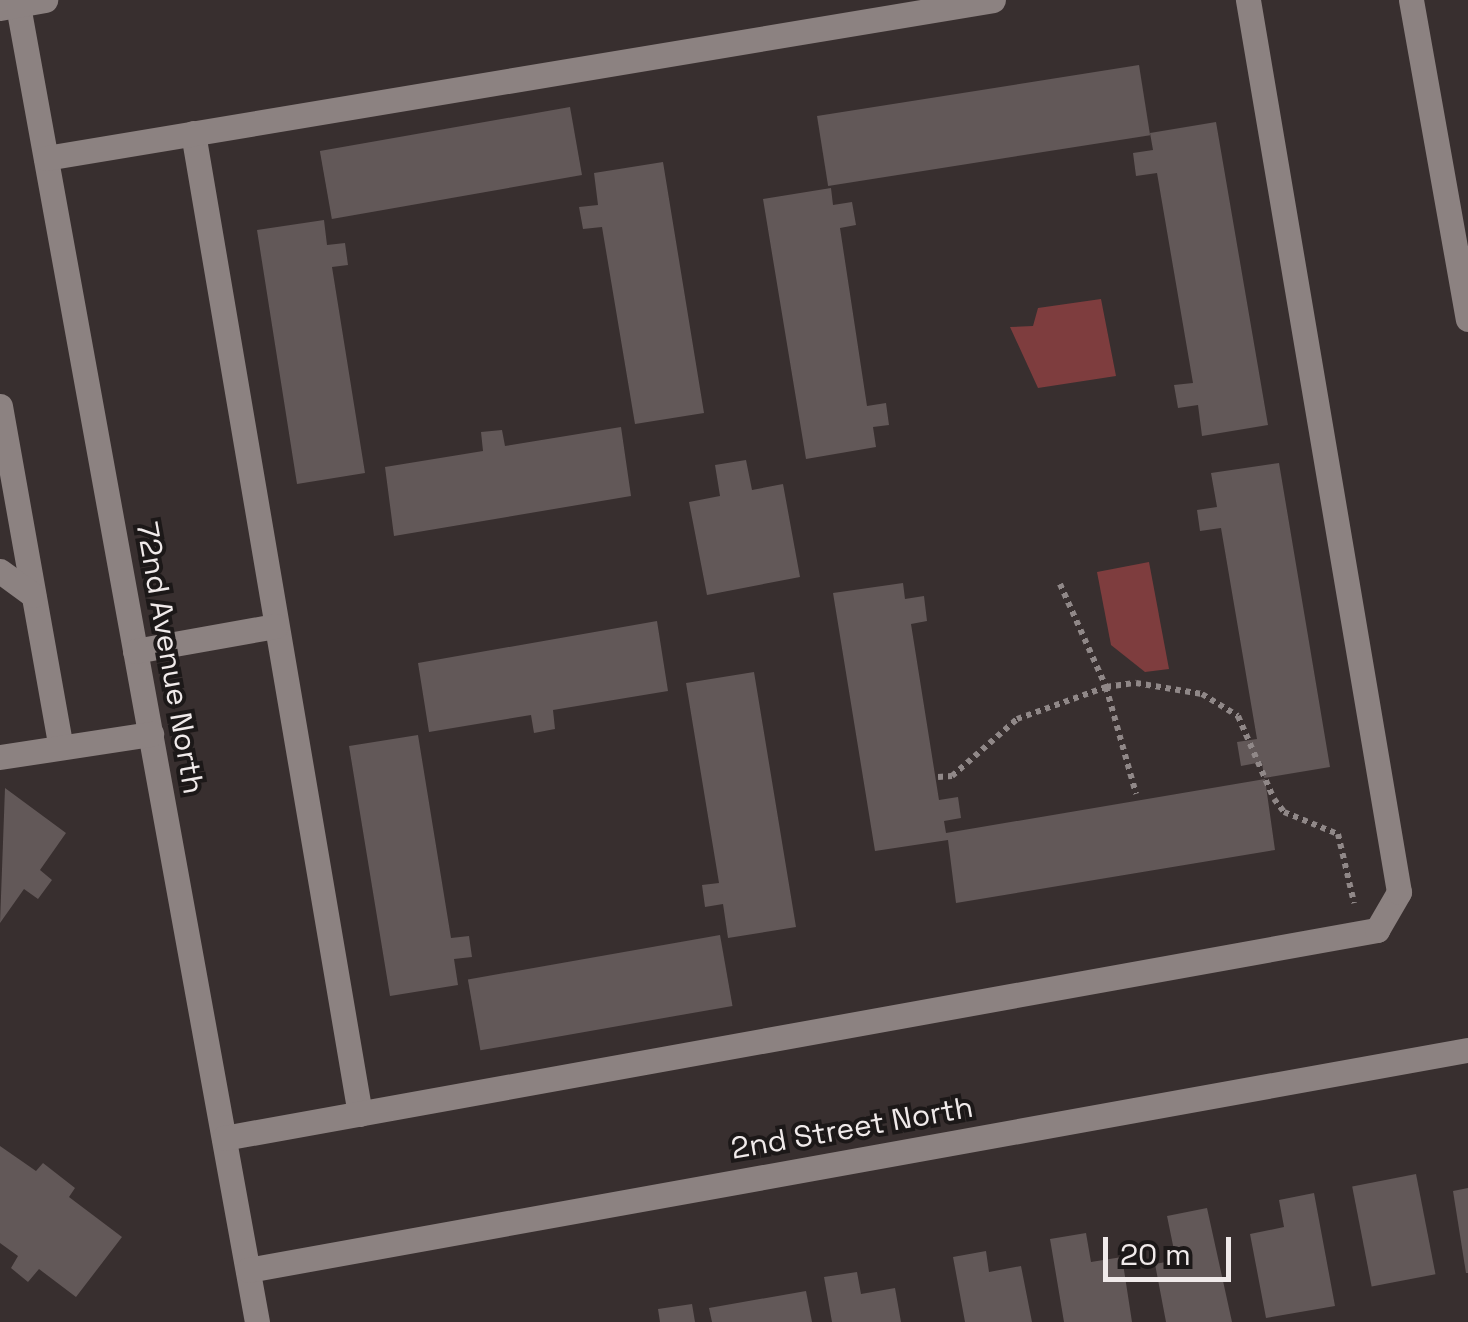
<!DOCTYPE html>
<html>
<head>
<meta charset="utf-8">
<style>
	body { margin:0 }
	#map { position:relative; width:1468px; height:1322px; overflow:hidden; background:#382f2f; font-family:"Space Grotesk",sans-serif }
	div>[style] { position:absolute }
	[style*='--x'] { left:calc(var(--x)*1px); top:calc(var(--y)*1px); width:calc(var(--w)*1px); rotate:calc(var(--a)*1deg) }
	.green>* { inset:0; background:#7e3d3e }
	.building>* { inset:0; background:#625858; transform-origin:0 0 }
	.path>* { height:6px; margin-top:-3px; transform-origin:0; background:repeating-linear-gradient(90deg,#908888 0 5px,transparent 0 10px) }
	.minor>* { height:25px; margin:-12.5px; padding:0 12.5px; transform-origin:12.5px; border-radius:12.5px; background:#8c8281 }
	span { translate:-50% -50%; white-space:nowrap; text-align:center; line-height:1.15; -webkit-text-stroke:8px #1c1818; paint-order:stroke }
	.street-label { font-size:30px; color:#f0eaea }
	.scale { position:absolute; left:1103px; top:1237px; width:128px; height:45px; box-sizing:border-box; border:5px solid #f0eaea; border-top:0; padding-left:12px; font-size:30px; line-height:35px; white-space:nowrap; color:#f0eaea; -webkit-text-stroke:8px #1c1818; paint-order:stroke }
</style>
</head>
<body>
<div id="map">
	<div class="green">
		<div style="clip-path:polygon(1101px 299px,1116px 376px,1038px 388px,1010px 327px,1033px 326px,1038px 308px)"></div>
		<div style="clip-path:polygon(1149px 562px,1169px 669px,1145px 672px,1111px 645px,1097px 572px)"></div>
	</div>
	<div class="building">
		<div style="left:1139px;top:65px;width:71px;height:326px;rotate:81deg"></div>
		<div style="left:570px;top:107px;width:69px;height:254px;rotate:80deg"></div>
		<div style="clip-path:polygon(1216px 122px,1268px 425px,1202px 436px,1198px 405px,1178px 408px,1174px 385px,1193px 383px,1157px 173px,1136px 176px,1133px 153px,1153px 150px,1150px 133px)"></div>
		<div style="clip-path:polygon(663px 162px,704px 413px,635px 424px,602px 227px,583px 229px,579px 207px,598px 205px,594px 173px)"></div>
		<div style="clip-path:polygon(831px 188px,833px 205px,852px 202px,856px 225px,840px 228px,867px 406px,886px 403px,889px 425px,873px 427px,876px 447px,806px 459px,763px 199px)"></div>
		<div style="clip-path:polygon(324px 220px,327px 245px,345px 243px,348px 265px,332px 267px,365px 473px,297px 484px,257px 230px)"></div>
		<div style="clip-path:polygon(621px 427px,631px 496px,394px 536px,385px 467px,483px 451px,481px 432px,502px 430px,505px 446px)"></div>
		<div style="clip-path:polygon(746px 460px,752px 490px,783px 484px,800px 577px,707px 595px,689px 502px,720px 496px,715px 465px)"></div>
		<div style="clip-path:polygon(1279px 463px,1330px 767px,1264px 778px,1262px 762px,1241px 766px,1237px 742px,1257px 739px,1221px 528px,1200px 531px,1197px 510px,1217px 507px,1211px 473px)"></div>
		<div style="clip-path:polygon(903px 583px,905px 599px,924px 596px,927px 621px,911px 624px,939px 800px,958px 797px,961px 818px,944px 821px,946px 833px,1265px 779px,1275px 850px,956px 903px,948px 840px,875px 851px,833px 593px)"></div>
		<div style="clip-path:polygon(657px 621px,668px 691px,553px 710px,555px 729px,534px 733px,531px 715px,429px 732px,418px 663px)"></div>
		<div style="clip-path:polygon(754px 672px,796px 927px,728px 938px,723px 904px,705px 907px,702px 885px,719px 883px,686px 683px)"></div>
		<div style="clip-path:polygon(418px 735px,451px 938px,469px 936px,472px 957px,454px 959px,458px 985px,390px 996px,349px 746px)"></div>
		<div style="clip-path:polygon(5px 788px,66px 833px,40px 870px,52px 880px,38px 899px,24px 889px,0 923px)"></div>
		<div style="left:720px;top:935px;width:72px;height:256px;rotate:80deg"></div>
		<div style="clip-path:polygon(0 1146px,36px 1171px,43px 1163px,75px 1188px,69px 1197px,122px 1237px,76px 1297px,39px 1269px,28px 1282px,11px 1268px,18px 1256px,0 1243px)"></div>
		<div style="left:1416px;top:1174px;width:102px;height:65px;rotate:79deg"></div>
		<div style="clip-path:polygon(1468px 1188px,1468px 1273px,1466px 1273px,1453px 1191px)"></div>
		<div style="clip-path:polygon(1314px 1193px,1335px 1306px,1266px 1318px,1250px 1234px,1284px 1227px,1279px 1200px)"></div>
		<div style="clip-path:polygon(1207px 1208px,1232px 1322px,1166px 1322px,1155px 1264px,1176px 1260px,1167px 1216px)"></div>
		<div style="clip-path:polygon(1086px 1233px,1091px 1262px,1122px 1257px,1132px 1322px,1064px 1322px,1050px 1239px)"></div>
		<div style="clip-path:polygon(986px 1251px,989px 1272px,1021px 1266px,1032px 1322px,965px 1322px,953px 1257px)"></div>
		<div style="clip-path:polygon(857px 1272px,861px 1294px,895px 1288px,901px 1322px,832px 1322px,824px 1277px)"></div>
		<div style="clip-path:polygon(806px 1291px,812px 1322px,712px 1322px,709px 1308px)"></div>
		<div style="clip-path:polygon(692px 1304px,695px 1322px,660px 1322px,658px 1309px)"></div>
	</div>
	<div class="path">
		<div style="--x:1060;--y:584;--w:113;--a:65.9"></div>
		<div style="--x:1106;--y:687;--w:30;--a:-8"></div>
		<div style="--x:1136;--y:683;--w:67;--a:9.5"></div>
		<div style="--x:1202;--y:694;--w:42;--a:31.4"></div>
		<div style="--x:1238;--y:716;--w:90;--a:66.6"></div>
		<div style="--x:1274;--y:799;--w:16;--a:52"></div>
		<div style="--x:1284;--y:812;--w:58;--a:22.2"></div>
		<div style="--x:1338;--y:834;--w:71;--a:76.9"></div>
		<div style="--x:938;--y:777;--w:14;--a:-4"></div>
		<div style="--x:952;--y:776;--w:86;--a:-41.2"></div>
		<div style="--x:1017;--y:719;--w:95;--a:-19.8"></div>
		<div style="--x:1106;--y:687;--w:111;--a:74.3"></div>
	</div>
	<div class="minor">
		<div style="--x:17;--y:0;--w:1344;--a:79.71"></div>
		<div style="--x:1411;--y:0;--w:324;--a:79.9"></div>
		<div style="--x:0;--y:8;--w:46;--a:-10.1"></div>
		<div style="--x:193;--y:133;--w:995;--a:80.34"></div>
		<div style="--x:46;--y:158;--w:960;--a:-9.47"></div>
		<div style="--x:0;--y:406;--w:343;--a:79.9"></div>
		<div style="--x:0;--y:571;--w:41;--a:36"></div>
		<div style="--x:135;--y:651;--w:143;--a:-10.1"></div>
		<div style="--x:0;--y:757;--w:153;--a:-8.7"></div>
		<div style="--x:224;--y:1138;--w:1172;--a:-10.23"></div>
		<div style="--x:1377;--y:930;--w:44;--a:-59.9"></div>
		<div style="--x:1399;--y:892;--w:905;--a:-99.61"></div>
		<div style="--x:248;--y:1270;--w:1239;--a:-10.23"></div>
	</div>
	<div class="street-label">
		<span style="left:170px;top:658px;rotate:80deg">72nd Avenue North</span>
		<span style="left:852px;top:1128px;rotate:-10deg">2nd Street North</span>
	</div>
	<div class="scale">20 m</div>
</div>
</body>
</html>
